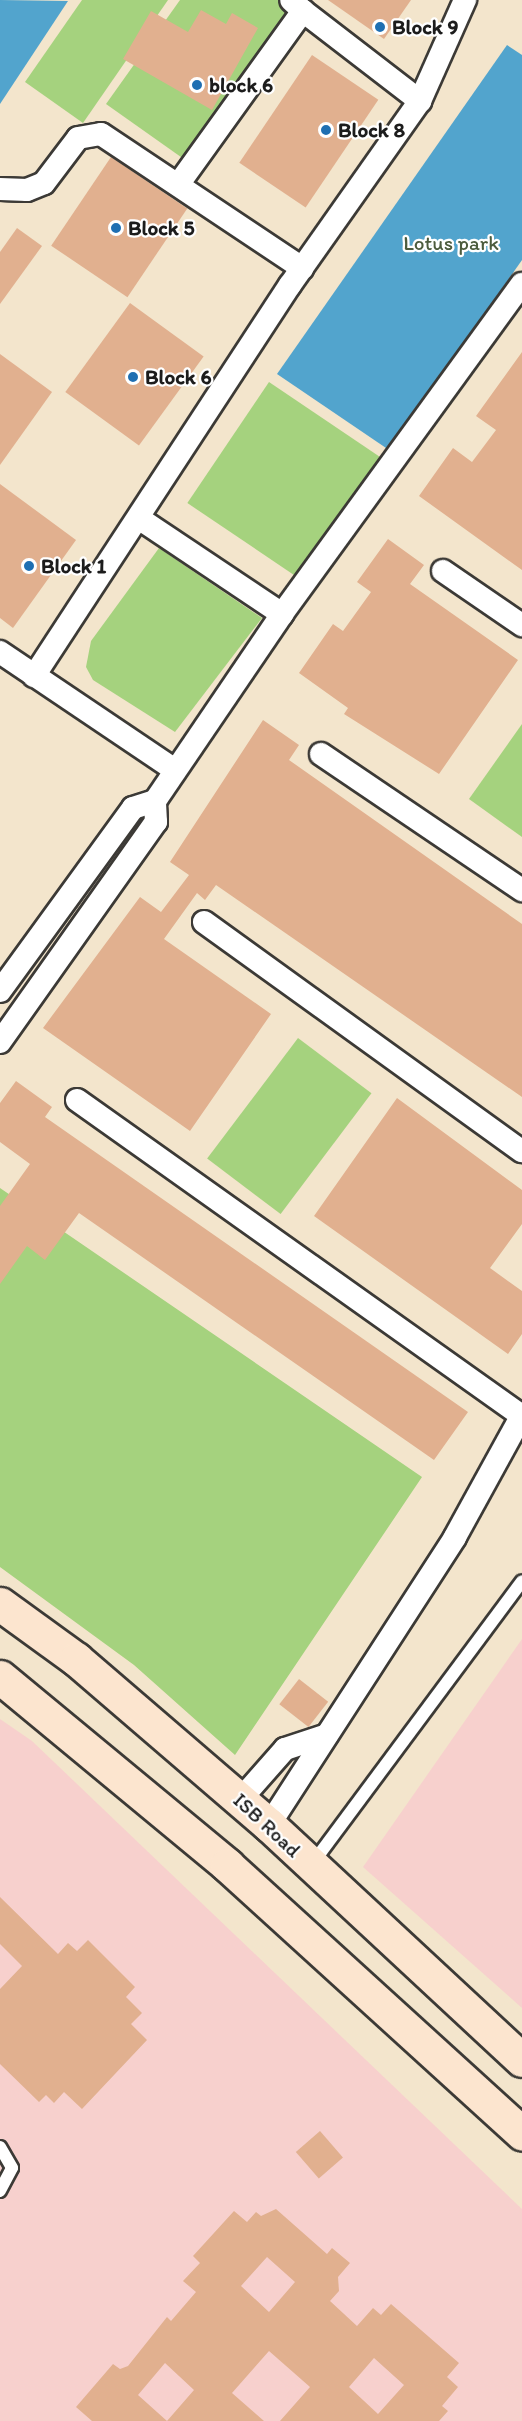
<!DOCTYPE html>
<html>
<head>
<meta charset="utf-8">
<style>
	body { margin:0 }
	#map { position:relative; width:522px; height:2421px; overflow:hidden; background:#f3e5cc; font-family:Itim,sans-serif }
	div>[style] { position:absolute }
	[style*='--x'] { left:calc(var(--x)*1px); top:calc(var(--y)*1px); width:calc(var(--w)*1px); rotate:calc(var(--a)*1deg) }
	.built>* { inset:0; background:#f7d0cd }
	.green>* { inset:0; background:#a5d27e; transform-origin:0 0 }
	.water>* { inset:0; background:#52a4cd }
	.building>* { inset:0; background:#e1b08f; transform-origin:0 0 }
	.roads { filter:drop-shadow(2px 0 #3c3a36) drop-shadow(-2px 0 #3c3a36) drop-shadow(0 2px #3c3a36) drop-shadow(0 -2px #3c3a36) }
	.service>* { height:12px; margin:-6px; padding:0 6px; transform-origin:6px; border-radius:6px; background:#fff }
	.minor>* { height:22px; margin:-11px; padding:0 11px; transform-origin:11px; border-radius:11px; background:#fff }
	.secondary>* { height:33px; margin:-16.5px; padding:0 16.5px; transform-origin:16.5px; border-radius:16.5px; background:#fce5cf }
	.dots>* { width:16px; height:16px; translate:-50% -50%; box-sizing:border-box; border:3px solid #fff; border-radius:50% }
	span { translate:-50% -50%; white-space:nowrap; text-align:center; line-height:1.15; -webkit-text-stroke:4.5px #fff; paint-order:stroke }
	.poi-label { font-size:21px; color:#1c1c1c; font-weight:700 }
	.left { translate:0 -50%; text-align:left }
	.park-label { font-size:21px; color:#4c5c3e }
	.street-label { font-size:21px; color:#1c1c1c }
</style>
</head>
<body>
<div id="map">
	<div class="built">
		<div style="clip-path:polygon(522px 1639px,522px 2008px,363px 1867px)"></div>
		<div style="clip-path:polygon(0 1719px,32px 1741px,522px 2209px,522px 2421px,0 2421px)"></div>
	</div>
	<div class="green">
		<div style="clip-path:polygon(82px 0,168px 0,83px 123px,25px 82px)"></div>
		<div style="clip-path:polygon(180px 0,285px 0,303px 11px,188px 162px,106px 104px)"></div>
		<div style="left:269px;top:382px;width:138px;height:146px;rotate:34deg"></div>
		<div style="clip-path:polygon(159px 548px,262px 618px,175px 732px,93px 680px,86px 667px,91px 641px)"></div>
		<div style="clip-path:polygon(522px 724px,522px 837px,469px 799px)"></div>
		<div style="left:298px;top:1038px;width:92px;height:151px;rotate:37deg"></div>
		<div style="clip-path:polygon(0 1188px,422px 1477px,235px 1755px,134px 1665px,0 1567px)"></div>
	</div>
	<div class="water">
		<div style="clip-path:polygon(0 0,68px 1px,0 104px)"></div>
		<div style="clip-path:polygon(507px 45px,522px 55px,522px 260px,389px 450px,277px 374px)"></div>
	</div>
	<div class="building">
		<div style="clip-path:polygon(328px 0,411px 0,384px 39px)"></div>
		<div style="clip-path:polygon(201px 10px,226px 24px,232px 13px,258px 28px,212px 110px,123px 59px,151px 11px,188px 32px)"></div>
		<div style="left:312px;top:55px;width:80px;height:130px;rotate:34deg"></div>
		<div style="left:111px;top:157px;width:92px;height:107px;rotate:34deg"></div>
		<div style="clip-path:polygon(17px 228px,42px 246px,0 304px,0 252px)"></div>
		<div style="left:130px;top:303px;width:91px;height:110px;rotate:36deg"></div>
		<div style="clip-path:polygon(522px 352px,522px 570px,419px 496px,453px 448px,472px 462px,496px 430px,476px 416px)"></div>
		<div style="clip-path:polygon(0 354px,52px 392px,0 465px)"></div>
		<div style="clip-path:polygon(0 484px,76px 540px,13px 628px,0 618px)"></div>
		<div style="clip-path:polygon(388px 539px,424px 565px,410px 584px,518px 660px,439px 774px,344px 714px,348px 708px,299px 673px,333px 624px,343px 631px,371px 592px,357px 582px)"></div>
		<div style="clip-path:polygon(263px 720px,299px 745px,289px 760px,522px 924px,522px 1097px,216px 885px,205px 900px,197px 893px,164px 939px,271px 1014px,190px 1131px,43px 1028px,140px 897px,161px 912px,189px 875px,170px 862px)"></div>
		<div style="clip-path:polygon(16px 1081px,52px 1107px,45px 1117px,468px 1412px,434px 1460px,79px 1213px,45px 1260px,27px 1246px,0 1284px,0 1206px,30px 1164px,0 1142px,0 1103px)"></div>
		<div style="clip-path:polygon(397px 1098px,522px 1190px,522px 1224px,490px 1268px,522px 1291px,522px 1334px,508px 1354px,314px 1216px)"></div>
		<div style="left:299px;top:1679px;width:37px;height:32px;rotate:38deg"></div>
		<div style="clip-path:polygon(0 1897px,58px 1954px,68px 1943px,77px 1951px,88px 1940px,135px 1987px,126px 1997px,142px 2013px,131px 2024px,147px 2040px,82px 2109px,64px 2092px,54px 2103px,46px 2095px,39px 2102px,0 2064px,0 1989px,22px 1966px,0 1944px)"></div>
		<div style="left:320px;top:2131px;width:35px;height:32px;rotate:49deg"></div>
		<div style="clip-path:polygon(evenodd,276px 2209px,327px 2254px,332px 2248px,350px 2263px,338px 2277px,339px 2291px,330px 2301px,357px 2326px,373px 2308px,381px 2315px,391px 2304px,459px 2363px,447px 2377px,458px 2387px,442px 2406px,448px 2411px,439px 2421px,280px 2421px,310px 2387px,269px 2351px,232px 2393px,264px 2421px,92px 2421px,76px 2407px,113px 2364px,120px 2369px,128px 2366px,167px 2317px,171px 2321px,196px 2292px,183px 2281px,200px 2263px,193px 2256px,234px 2211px,247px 2222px,256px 2212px,261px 2216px,276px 2209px,267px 2257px,295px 2282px,269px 2312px,241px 2286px,267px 2257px,276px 2209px,374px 2358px,404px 2385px,378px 2414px,349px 2387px,374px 2358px,276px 2209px,165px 2363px,194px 2390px,167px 2421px,138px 2395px,165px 2363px)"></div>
	</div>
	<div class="roads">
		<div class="service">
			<div style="--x:312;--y:1864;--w:352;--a:-53.4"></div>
			<div style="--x:0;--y:2147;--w:24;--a:60"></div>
			<div style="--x:12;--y:2168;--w:26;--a:118"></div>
		</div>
		<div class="minor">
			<div style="--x:303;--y:11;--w:148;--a:37.6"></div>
			<div style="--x:180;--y:182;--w:211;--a:-54.3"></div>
			<div style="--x:303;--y:11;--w:16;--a:-137"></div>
			<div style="--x:0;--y:189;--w:27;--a:2"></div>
			<div style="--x:27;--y:190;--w:18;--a:-22"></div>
			<div style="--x:44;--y:183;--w:56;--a:-52.9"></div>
			<div style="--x:78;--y:138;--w:23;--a:-10"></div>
			<div style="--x:101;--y:134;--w:242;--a:33.7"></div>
			<div style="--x:140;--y:519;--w:171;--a:33.8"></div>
			<div style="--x:443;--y:571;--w:96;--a:34.4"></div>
			<div style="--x:0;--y:652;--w:211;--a:34"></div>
			<div style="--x:34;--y:676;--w:467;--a:-56.8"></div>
			<div style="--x:290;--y:285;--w:225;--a:-54.8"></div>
			<div style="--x:420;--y:101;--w:111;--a:-66"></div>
			<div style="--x:321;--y:754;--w:243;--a:34.1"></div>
			<div style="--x:204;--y:922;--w:392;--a:35.8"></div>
			<div style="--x:0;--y:991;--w:226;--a:-54"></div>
			<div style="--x:133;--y:808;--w:23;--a:-18"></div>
			<div style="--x:0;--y:1042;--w:270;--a:-54.7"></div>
			<div style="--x:156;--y:822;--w:21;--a:-93"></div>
			<div style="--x:155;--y:801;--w:226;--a:-55.8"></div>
			<div style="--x:282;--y:614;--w:408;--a:-54"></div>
			<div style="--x:77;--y:1100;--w:546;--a:35.38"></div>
			<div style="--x:240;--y:1800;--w:68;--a:-48.6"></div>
			<div style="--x:285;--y:1749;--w:44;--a:-18.4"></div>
			<div style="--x:269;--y:1825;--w:343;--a:-57.1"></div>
			<div style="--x:455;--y:1537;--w:139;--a:-61.2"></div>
		</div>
		<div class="secondary">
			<div style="--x:0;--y:1604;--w:94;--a:35.9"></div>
			<div style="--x:76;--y:1659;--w:255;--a:40.7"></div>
			<div style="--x:269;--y:1825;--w:345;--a:42.9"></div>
			<div style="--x:0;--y:1677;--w:295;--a:39.6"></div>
			<div style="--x:227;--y:1865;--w:399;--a:42.3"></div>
		</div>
	</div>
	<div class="dots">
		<div style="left:380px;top:27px;background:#1f6fb2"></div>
		<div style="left:197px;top:85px;background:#1f6fb2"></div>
		<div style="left:326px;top:130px;background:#1f6fb2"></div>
		<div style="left:116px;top:228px;background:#1f6fb2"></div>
		<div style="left:133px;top:377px;background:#1f6fb2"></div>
		<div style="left:29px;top:566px;background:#1f6fb2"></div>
	</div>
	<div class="poi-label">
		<span class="left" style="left:392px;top:27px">Block 9</span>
		<span class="left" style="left:209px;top:85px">block 6</span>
		<span class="left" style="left:338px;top:130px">Block 8</span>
		<span class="left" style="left:128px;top:228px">Block 5</span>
		<span class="left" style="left:145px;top:377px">Block 6</span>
		<span class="left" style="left:41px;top:566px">Block 1</span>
	</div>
	<div class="park-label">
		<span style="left:451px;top:243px">Lotus park</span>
	</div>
	<div class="street-label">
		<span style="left:267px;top:1825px;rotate:43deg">ISB Road</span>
	</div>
</div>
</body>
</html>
